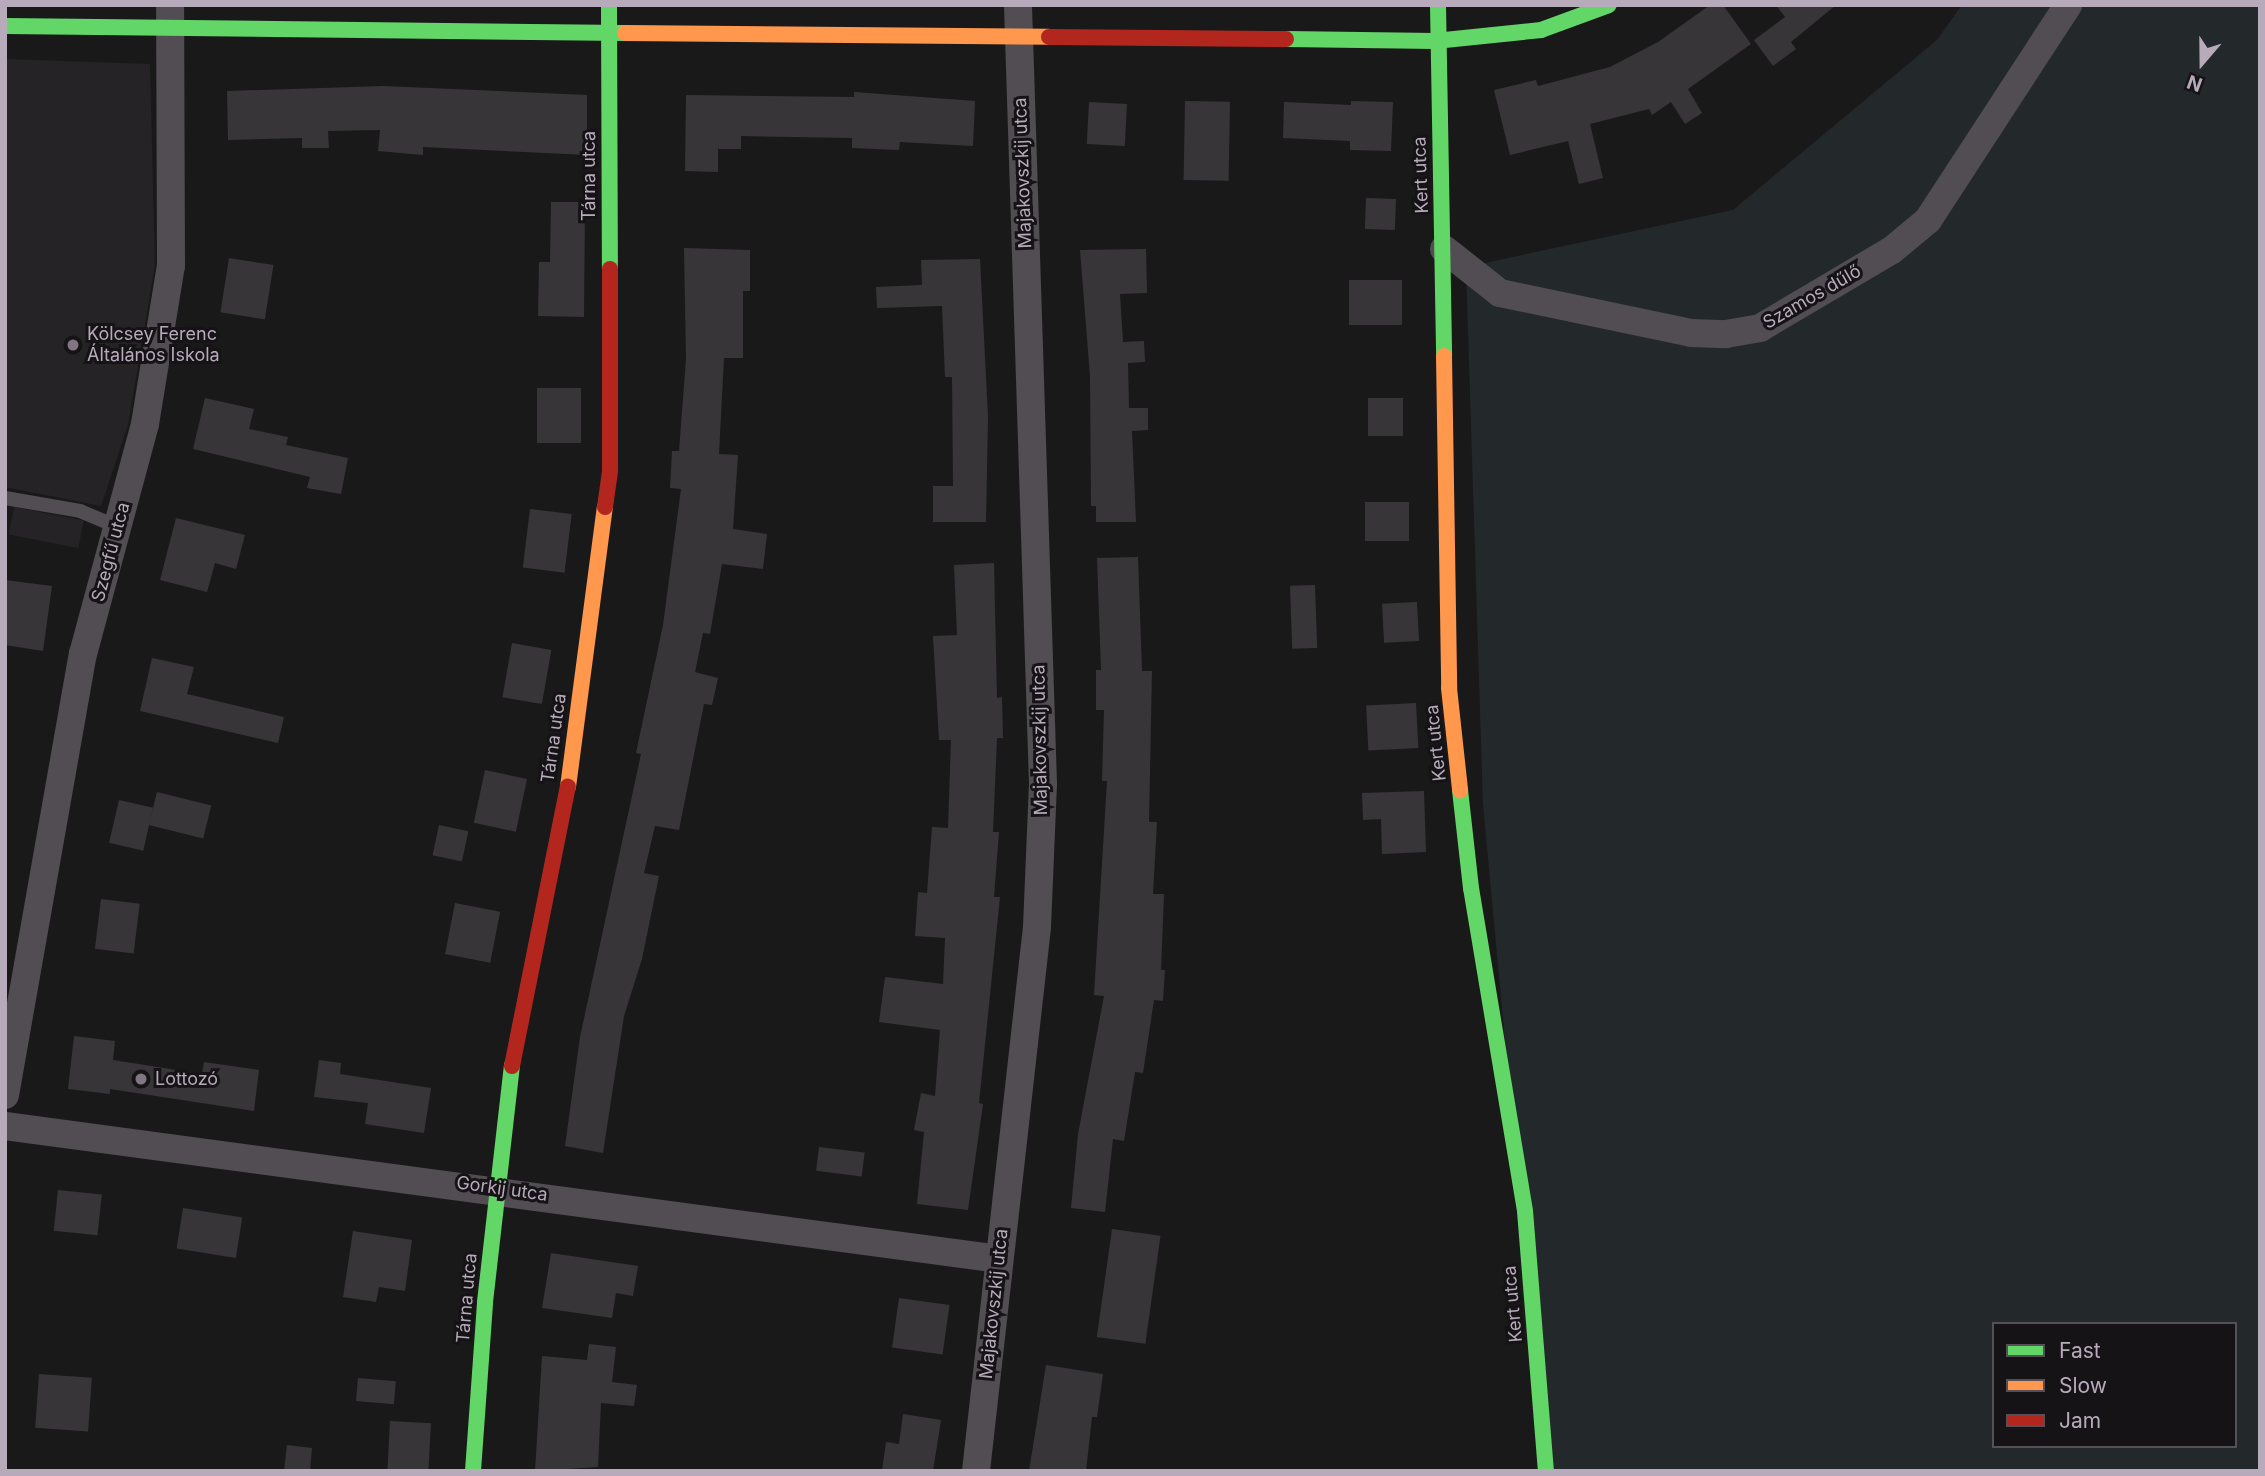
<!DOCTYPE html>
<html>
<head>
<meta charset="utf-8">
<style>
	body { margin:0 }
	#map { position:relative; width:2265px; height:1476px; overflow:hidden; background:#1a191a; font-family:Inter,sans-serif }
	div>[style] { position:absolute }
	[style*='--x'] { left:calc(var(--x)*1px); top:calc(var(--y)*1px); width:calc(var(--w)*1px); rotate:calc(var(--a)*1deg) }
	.built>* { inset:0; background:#262326; transform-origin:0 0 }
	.green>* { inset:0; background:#23292b }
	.building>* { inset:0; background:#373538; transform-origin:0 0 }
	.lane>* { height:14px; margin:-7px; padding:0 7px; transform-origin:7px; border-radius:7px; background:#514d53 }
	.street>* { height:28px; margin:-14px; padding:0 14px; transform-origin:14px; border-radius:14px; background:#514d53 }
	.fast>* { height:16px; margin:-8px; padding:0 8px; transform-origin:8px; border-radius:8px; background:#63d668 }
	.slow>* { height:16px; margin:-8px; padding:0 8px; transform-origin:8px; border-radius:8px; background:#ff974d }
	.jam>* { height:16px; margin:-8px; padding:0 8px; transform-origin:8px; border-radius:8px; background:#b3261e }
	.dots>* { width:19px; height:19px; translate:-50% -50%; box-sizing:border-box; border:4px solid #161316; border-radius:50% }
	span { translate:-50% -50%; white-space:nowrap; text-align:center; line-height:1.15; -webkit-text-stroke:6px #161316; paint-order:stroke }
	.street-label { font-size:18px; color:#b7aabb }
	.poi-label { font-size:18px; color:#b7aabb }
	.left { translate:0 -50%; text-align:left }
	.frame { position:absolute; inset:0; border:7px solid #b7aabb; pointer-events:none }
	.legend { position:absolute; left:1992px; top:1322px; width:245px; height:126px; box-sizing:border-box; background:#161316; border:2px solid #564f58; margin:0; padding:9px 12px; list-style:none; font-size:21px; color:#b7aabb }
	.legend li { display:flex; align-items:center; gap:14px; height:35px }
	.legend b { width:35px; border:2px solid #564f58 }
	.north { position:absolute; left:2167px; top:28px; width:70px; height:70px; -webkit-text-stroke:5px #161316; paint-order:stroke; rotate:200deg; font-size:19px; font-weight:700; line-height:28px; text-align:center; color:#b7aabb }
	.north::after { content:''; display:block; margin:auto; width:24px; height:32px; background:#b7aabb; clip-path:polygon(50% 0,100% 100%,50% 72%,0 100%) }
</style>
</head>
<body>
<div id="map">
	<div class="built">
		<div style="clip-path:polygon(5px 59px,150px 64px,155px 265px,128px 425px,101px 506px,5px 487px)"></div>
		<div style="left:14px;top:507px;width:71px;height:28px;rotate:11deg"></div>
	</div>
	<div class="green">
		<div style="clip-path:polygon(evenodd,1962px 5px,2260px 5px,2260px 1471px,1545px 1471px,1483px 804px,1466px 267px,1733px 210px,1937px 40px,1962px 5px,1994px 1324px,2235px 1324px,2235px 1446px,1994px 1446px,1994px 1324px)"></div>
	</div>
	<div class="building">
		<div style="clip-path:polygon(1710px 5px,1723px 5px,1751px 44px,1688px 89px,1702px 113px,1685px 124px,1671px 102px,1652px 115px,1649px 109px,1590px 124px,1603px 178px,1579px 184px,1568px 141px,1510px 155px,1494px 90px,1536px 80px,1538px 86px,1610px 67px,1658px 42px)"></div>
		<div style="clip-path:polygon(1776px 5px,1836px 5px,1791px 42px,1796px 49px,1773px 66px,1754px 40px,1785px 17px)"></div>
		<div style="clip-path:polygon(383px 86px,587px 95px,587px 155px,423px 147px,423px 155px,378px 151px,380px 130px,328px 131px,329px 148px,302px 148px,302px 138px,228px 140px,227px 91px)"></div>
		<div style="clip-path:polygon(854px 92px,975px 101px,973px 146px,900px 142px,899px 150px,852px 148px,852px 138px,741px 136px,741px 149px,718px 149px,718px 172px,685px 171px,686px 95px,854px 97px)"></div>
		<div style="left:1185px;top:101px;width:45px;height:79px;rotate:1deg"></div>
		<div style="clip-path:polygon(1351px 101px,1393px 102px,1391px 151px,1350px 150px,1350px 141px,1283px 138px,1284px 102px,1351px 105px)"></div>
		<div style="left:1089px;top:102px;width:38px;height:42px;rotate:3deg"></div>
		<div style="left:1366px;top:198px;width:30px;height:31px;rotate:2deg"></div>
		<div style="clip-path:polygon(551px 202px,585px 202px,584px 317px,538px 316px,539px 262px,550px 262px)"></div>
		<div style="clip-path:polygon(684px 248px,750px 250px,750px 291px,743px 291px,743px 358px,724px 358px,719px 454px,738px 455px,733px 529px,767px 534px,763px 569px,722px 564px,710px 634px,703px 633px,695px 672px,718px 678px,712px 705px,704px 704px,679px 830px,655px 826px,644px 873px,659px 876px,642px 959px,624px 1016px,603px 1153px,565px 1146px,580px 1037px,641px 754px,636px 753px,663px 625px,681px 489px,670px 488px,672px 451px,679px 451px,686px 359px)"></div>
		<div style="clip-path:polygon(1146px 249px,1147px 293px,1120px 294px,1123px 342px,1144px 341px,1145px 362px,1128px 363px,1129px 408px,1148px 408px,1148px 430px,1132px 431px,1136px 522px,1096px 522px,1096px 506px,1091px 506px,1090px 376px,1080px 250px)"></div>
		<div style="left:229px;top:258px;width:45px;height:55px;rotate:9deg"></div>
		<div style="clip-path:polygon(980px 259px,988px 416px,986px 522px,933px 522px,933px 486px,953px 486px,952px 377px,945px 377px,942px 306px,877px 308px,876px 287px,922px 285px,921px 260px)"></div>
		<div style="left:1402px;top:280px;width:45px;height:53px;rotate:90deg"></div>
		<div style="left:537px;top:388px;width:44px;height:55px"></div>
		<div style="clip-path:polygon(205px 398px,254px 409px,249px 429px,288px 437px,286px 445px,348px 458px,341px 494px,307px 488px,310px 477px,193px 449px)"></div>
		<div style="left:1368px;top:398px;width:35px;height:38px"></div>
		<div style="left:1365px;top:502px;width:44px;height:39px"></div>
		<div style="left:530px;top:509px;width:42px;height:59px;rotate:7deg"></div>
		<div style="clip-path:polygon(176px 518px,245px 535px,236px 569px,215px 563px,207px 592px,160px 580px)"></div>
		<div style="clip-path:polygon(1138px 557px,1142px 671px,1152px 671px,1149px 822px,1157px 822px,1153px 894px,1164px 894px,1161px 970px,1165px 970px,1163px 1001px,1154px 1000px,1143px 1073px,1135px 1072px,1124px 1141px,1113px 1139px,1105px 1212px,1071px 1208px,1078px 1134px,1104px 996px,1094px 995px,1107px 781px,1102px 781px,1104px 710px,1096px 710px,1096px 670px,1101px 670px,1097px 558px)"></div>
		<div style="clip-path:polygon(994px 563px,997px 698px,1002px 697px,1003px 738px,997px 738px,993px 832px,999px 832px,994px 897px,1000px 897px,979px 1103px,983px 1104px,968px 1210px,917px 1204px,924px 1132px,914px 1130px,921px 1093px,935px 1096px,940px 1030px,879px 1022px,885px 977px,943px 984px,945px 938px,915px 936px,918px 892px,927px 893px,932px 827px,948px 828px,951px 740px,939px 740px,933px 636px,957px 635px,954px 565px)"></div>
		<div style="clip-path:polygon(5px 580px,52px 586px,43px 651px,5px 645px)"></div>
		<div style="left:1315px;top:585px;width:63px;height:25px;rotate:88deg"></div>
		<div style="left:1417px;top:602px;width:39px;height:35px;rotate:87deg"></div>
		<div style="left:512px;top:643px;width:40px;height:55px;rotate:10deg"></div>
		<div style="clip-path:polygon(152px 658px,194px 667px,187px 694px,284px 717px,278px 743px,140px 711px)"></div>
		<div style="left:1416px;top:703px;width:45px;height:50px;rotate:87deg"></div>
		<div style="left:485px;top:770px;width:43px;height:54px;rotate:12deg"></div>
		<div style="clip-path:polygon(1424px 791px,1426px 852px,1382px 854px,1381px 819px,1363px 820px,1362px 793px)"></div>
		<div style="left:157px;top:792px;width:56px;height:34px;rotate:14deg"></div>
		<div style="left:119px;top:800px;width:35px;height:44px;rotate:13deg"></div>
		<div style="left:439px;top:825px;width:30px;height:31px;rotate:12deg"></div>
		<div style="left:101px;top:899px;width:39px;height:50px;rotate:7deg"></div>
		<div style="left:455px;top:903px;width:46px;height:52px;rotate:11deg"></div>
		<div style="clip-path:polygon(74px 1036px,115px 1041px,113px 1060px,202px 1074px,204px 1062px,259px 1070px,254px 1111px,110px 1089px,110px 1094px,68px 1089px)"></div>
		<div style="clip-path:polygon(319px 1060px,341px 1063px,340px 1074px,431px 1088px,424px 1133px,365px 1124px,368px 1103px,314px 1097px)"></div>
		<div style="left:819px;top:1147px;width:46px;height:24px;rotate:7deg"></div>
		<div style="left:58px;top:1190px;width:44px;height:41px;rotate:6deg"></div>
		<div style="left:183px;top:1208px;width:60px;height:41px;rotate:9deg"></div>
		<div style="left:1112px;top:1229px;width:49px;height:109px;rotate:8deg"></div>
		<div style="clip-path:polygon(353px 1231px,412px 1240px,405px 1291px,379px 1287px,376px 1302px,343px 1297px)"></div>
		<div style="clip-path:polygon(551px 1253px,638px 1266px,633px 1296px,616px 1293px,612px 1318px,542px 1308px)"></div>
		<div style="left:899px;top:1298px;width:51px;height:50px;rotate:8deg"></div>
		<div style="clip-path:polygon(589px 1344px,616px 1347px,612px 1382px,637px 1385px,634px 1406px,601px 1403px,598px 1467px,535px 1471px,542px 1356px,587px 1360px)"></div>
		<div style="clip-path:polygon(1046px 1365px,1103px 1374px,1097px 1417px,1092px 1417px,1086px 1471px,1029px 1471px)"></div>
		<div style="left:39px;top:1374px;width:53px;height:54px;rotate:4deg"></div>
		<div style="left:358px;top:1378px;width:38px;height:23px;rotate:5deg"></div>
		<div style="clip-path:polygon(903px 1414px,941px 1420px,933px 1471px,882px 1471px,886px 1442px,899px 1444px)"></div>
		<div style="left:390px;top:1421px;width:41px;height:50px;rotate:3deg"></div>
		<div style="clip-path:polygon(287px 1445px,312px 1448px,310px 1471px,284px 1471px)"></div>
	</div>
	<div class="lane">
		<div style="--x:5;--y:498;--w:76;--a:9.8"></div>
		<div style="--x:80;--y:511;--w:41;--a:22.8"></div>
	</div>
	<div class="street">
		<div style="--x:1444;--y:249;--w:71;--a:38.2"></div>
		<div style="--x:1500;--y:293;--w:195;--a:11.8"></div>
		<div style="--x:1691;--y:333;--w:35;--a:2"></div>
		<div style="--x:1726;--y:334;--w:35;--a:-10"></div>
		<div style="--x:1760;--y:328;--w:153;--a:-30.6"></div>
		<div style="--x:1892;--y:250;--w:47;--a:-39.8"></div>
		<div style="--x:1928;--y:220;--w:257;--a:-56.9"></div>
		<div style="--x:5;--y:1095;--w:448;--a:-80"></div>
		<div style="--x:83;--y:654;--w:238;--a:-74.9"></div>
		<div style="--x:145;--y:424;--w:160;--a:-80.7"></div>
		<div style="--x:171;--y:266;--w:261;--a:-90.2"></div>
		<div style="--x:5;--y:1126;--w:1003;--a:7.62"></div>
		<div style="--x:976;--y:1471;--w:547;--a:-83.6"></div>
		<div style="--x:1037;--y:927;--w:143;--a:-87.6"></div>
		<div style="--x:1043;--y:784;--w:779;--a:-91.84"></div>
	</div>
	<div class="fast">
		<div style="--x:1438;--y:5;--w:351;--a:89"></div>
		<div style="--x:609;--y:7;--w:262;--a:89.8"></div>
		<div style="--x:5;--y:26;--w:620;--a:0.65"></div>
		<div style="--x:1286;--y:39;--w:149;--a:0.8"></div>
		<div style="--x:1435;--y:41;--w:107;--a:-5.9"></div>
		<div style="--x:1541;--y:30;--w:72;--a:-20.2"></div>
		<div style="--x:1460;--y:790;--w:99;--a:83.6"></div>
		<div style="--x:1471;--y:888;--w:327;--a:80.5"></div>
		<div style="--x:1525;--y:1211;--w:261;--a:85.4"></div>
		<div style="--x:473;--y:1471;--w:169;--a:-85.9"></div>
		<div style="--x:485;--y:1302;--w:238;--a:-83.5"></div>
	</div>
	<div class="slow">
		<div style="--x:625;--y:33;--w:424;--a:0.5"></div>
		<div style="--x:1444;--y:356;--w:332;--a:89.1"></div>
		<div style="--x:1449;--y:688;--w:103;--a:83.8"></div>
		<div style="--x:568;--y:787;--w:282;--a:-82.5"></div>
	</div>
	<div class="jam">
		<div style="--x:1049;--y:37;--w:237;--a:0.5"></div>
		<div style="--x:605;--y:507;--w:37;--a:-82"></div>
		<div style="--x:610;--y:470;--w:201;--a:-90"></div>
		<div style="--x:512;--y:1066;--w:285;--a:-78.7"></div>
	</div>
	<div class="dots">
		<div style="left:73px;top:345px;background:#807783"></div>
		<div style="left:141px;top:1079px;background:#807783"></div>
	</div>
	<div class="street-label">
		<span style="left:1023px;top:173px;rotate:-92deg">Majakovszkij utca</span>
		<span style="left:1421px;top:175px;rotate:-92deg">Kert utca</span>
		<span style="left:589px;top:176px;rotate:-90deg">Tárna utca</span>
		<span style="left:1812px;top:297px;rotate:-30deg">Szamos dűlő</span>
		<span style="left:111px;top:552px;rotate:-75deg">Szegfű utca</span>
		<span style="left:554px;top:738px;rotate:-82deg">Tárna utca</span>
		<span style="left:1040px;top:740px;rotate:-91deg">Majakovszkij utca</span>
		<span style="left:1436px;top:743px;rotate:-96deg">Kert utca</span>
		<span style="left:502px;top:1189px;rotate:8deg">Gorkij utca</span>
		<span style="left:467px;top:1298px;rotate:-85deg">Tárna utca</span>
		<span style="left:994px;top:1304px;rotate:-84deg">Majakovszkij utca</span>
		<span style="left:1513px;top:1304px;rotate:-95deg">Kert utca</span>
	</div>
	<div class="poi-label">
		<span class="left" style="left:87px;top:345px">Kölcsey Ferenc<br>Általános Iskola</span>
		<span class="left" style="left:155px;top:1079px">Lottozó</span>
	</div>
	<div class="frame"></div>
	<ul class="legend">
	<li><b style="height:9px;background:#63d668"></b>Fast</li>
	<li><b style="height:9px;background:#ff974d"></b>Slow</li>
	<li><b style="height:9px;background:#b3261e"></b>Jam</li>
	</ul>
	<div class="north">N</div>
</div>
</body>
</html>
